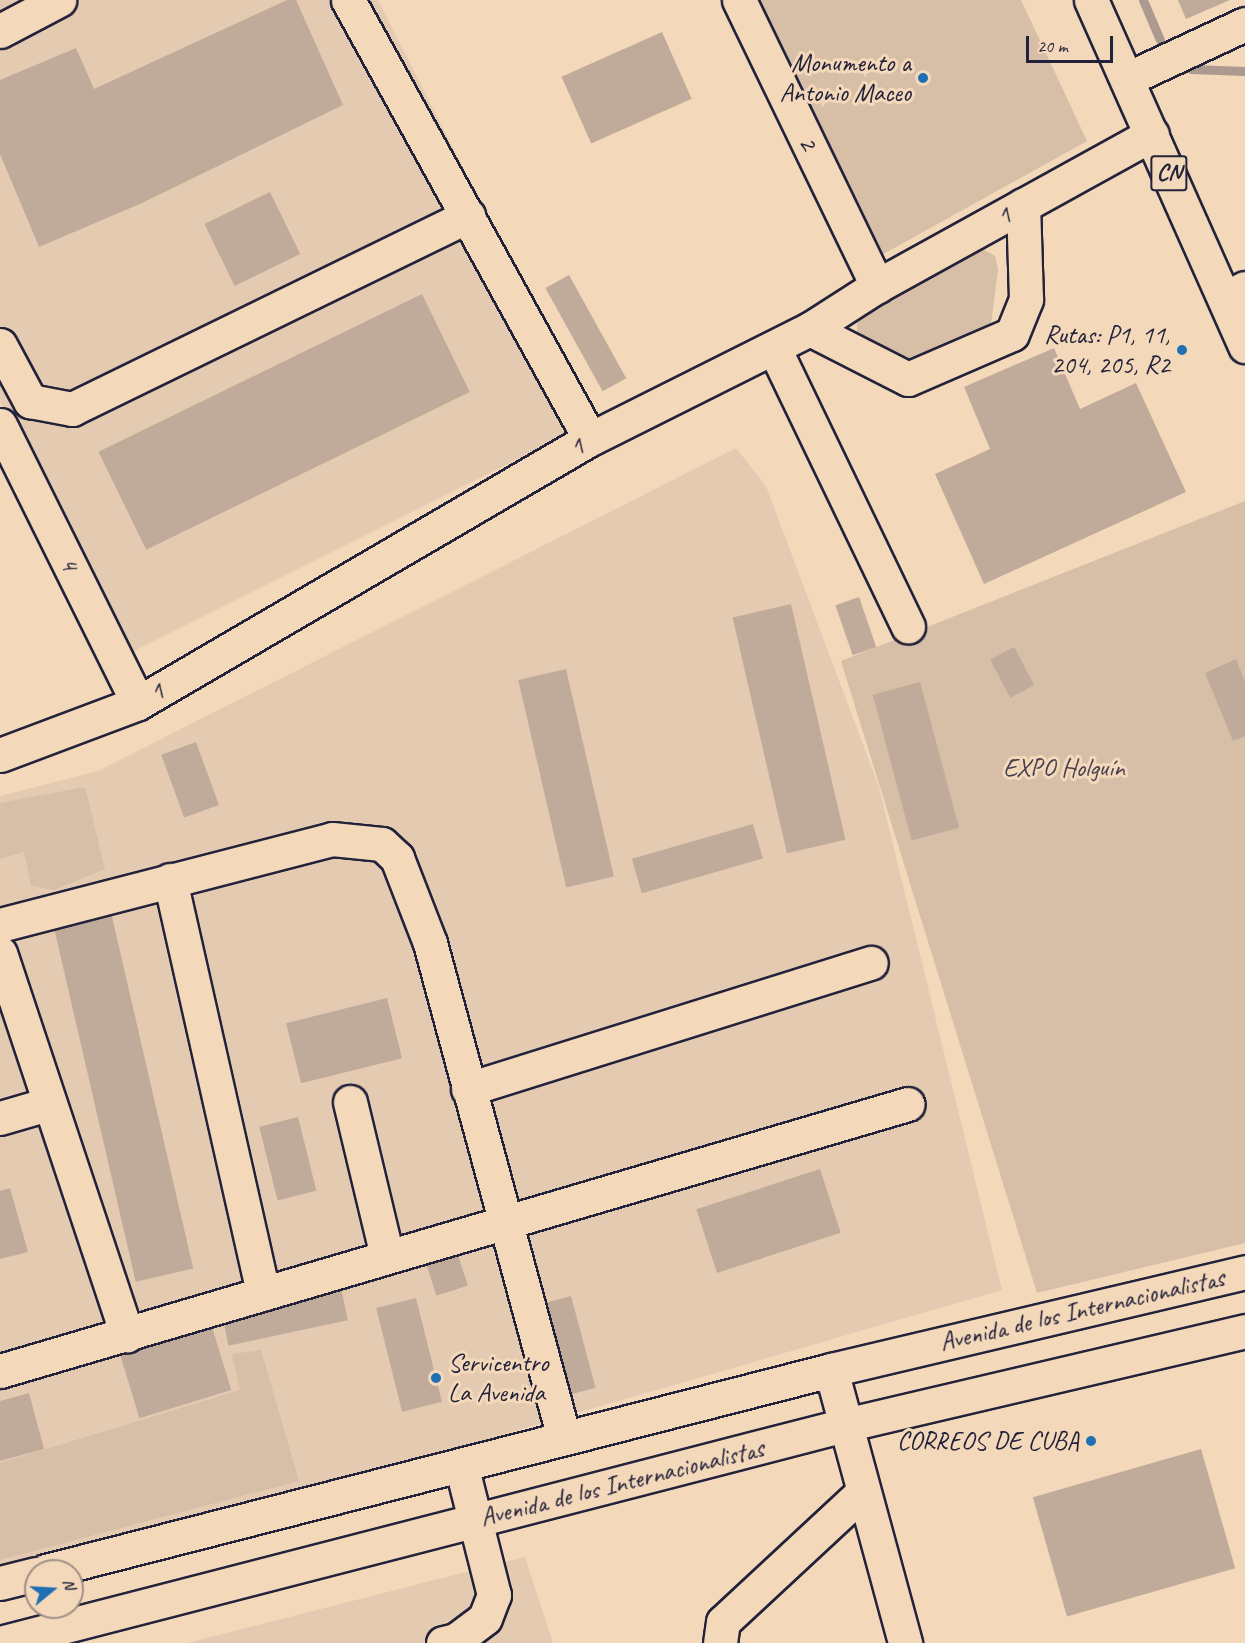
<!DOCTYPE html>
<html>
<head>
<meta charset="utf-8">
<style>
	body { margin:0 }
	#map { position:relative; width:1245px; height:1643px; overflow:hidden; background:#f4d8ba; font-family:Caveat,sans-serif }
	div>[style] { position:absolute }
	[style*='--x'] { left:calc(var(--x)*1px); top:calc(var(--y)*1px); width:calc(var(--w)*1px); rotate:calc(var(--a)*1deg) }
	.built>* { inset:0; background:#e4cab1 }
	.green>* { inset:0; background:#d6bea7 }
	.stream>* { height:9px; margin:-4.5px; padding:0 4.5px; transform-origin:4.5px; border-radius:4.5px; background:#ac998f }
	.building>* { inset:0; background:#c0ab9b; transform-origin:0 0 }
	.roads { filter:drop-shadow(2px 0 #22223b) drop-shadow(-2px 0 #22223b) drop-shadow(0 2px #22223b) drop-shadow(0 -2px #22223b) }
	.minor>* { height:33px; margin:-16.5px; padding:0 16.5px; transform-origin:16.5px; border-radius:16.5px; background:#f4d8ba }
	.major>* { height:33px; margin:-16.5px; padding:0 16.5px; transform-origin:16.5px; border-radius:16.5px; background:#f4d8ba }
	.highway>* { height:33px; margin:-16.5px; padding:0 16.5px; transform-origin:16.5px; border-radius:16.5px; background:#f4d8ba }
	.dots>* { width:16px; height:16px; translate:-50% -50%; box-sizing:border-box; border:3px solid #f4d8ba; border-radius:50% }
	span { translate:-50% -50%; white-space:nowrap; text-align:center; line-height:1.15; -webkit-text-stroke:6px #f4d8ba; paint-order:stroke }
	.shield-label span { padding:2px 4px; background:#f4d8ba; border:2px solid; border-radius:4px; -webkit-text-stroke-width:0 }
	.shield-label { font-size:24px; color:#22223b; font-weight:700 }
	.poi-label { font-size:26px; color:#22223b }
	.right { translate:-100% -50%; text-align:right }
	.left { translate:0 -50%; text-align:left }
	.street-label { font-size:26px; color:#22223b }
	.park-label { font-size:26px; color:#464151 }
	.north { position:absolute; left:24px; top:1559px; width:60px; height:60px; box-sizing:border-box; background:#f4d8ba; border:2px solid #a08f87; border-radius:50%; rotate:72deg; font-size:16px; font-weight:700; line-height:24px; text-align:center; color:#22223b }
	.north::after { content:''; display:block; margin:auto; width:21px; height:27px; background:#1f6fb2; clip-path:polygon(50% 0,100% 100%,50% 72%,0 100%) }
	.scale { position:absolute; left:1026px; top:36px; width:87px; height:27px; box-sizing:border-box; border:3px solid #22223b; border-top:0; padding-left:8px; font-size:18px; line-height:21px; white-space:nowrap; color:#22223b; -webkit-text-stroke:4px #f4d8ba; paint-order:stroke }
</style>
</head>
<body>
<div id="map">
	<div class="built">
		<div style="clip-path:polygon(0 0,378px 0,592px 422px,126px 655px,0 402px)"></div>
		<div style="clip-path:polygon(736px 448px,766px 486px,879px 787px,1002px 1290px,277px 1500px,0 1570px,0 796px,98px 771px)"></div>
		<div style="clip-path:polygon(525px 1557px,553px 1643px,187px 1643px)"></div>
	</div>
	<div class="green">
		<div style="clip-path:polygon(750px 0,1021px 0,1087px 141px,878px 257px)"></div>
		<div style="clip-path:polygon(981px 248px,995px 256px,998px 269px,990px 332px,905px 363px,891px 359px,857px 332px,857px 312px)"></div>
		<div style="clip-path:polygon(1245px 501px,1245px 1243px,1037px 1293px,841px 661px)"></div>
		<div style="clip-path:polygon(85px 787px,105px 869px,54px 890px,31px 886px,24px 852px,0 859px,0 803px)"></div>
		<div style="clip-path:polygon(261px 1350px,299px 1481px,0 1560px,0 1463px,240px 1390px,232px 1354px)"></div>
	</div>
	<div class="stream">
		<div style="--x:1143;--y:0;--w:43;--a:67"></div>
		<div style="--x:1191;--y:69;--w:54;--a:2.1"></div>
	</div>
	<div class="building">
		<div style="clip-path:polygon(287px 0,296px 0,343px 105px,142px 203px,39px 247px,0 154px,0 80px,76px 48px,94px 89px)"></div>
		<div style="clip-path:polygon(1178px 0,1230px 0,1186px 19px)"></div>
		<div style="left:662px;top:32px;width:73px;height:110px;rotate:66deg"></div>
		<div style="left:270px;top:192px;width:69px;height:73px;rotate:64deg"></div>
		<div style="left:569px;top:275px;width:118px;height:27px;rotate:61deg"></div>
		<div style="left:422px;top:294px;width:109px;height:360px;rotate:64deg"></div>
		<div style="clip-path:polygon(1054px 348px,1080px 409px,1136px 383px,1186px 492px,984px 584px,935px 474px,990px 449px,964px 387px)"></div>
		<div style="left:859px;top:597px;width:53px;height:25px;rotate:71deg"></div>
		<div style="left:791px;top:604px;width:242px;height:60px;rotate:77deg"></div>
		<div style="left:1014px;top:647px;width:43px;height:27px;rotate:62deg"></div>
		<div style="clip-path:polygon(1236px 659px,1245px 682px,1245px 736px,1233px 741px,1205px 673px)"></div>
		<div style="left:566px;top:669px;width:213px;height:49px;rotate:77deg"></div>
		<div style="left:920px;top:682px;width:151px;height:49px;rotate:75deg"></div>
		<div style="left:196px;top:742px;width:67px;height:37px;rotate:70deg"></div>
		<div style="left:753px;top:824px;width:36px;height:126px;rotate:74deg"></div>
		<div style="left:110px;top:908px;width:370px;height:59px;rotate:77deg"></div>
		<div style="left:387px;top:998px;width:62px;height:104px;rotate:76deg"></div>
		<div style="left:298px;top:1117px;width:76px;height:40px;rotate:76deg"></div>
		<div style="left:820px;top:1169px;width:67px;height:130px;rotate:72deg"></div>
		<div style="clip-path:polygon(10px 1188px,28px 1252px,0 1259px,0 1191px)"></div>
		<div style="left:458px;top:1255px;width:32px;height:33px;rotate:72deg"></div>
		<div style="left:341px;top:1288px;width:33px;height:122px;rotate:78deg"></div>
		<div style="left:571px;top:1296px;width:95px;height:30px;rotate:75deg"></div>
		<div style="left:416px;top:1298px;width:107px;height:41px;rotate:76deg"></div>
		<div style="left:212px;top:1327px;width:66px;height:96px;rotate:73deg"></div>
		<div style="clip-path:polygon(29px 1393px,44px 1449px,0 1461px,0 1401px)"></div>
		<div style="left:1201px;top:1449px;width:124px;height:175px;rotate:74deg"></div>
	</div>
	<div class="roads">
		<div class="minor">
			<div style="--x:348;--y:0;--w:501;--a:61.13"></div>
			<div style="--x:739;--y:0;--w:318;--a:64.2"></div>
			<div style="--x:0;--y:31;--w:67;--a:-27.7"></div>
			<div style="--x:1127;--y:79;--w:130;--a:-25"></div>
			<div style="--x:1241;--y:290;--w:4;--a:-27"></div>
			<div style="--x:810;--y:329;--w:110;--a:27"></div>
			<div style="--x:908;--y:379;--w:113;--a:-23.4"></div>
			<div style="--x:1012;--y:334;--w:38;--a:-68"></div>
			<div style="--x:1026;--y:299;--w:94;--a:-91.8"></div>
			<div style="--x:0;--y:345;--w:64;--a:61.8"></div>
			<div style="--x:30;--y:401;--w:43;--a:10.8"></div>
			<div style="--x:72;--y:409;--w:441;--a:-26"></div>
			<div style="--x:774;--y:348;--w:309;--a:64.3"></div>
			<div style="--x:0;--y:425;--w:310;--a:63.6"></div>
			<div style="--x:0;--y:755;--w:147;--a:-20.6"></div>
			<div style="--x:138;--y:703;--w:523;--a:-30.29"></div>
			<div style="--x:590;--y:439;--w:246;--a:-26.6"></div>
			<div style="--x:810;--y:329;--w:80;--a:-32.7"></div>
			<div style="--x:877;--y:286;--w:314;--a:-28.9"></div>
			<div style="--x:170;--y:880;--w:424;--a:77.3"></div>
			<div style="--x:0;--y:925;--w:343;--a:-14.5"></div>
			<div style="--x:332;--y:839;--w:50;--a:5.7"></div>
			<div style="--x:382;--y:844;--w:21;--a:43"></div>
			<div style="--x:397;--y:858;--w:91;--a:68.8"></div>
			<div style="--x:430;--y:943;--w:513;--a:74.85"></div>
			<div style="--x:0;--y:953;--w:403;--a:71.6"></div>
			<div style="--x:468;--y:1089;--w:422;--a:-17.4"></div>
			<div style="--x:350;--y:1102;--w:158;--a:76.5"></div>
			<div style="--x:0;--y:1118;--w:50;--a:-16.3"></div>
			<div style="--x:831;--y:1370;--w:283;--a:74.8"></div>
			<div style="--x:0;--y:1371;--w:946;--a:-16.39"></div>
			<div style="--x:443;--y:1643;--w:13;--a:-13"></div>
			<div style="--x:456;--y:1640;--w:36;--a:-37"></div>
			<div style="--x:485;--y:1618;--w:25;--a:-69"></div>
			<div style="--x:494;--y:1595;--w:134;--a:-104.2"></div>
			<div style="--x:720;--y:1643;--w:21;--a:-82"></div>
			<div style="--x:723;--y:1622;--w:191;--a:-42.9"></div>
		</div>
		<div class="major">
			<div style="--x:1091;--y:0;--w:379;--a:66"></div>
		</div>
		<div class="highway">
			<div style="--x:46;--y:1571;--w:810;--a:-14.36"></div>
			<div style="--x:831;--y:1370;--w:425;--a:-13.3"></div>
			<div style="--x:0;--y:1583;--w:37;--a:-14"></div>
			<div style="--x:0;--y:1643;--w:873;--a:-14.47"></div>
			<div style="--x:845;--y:1425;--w:411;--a:-13.2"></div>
		</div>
	</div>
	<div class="dots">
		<div style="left:923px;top:78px;background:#1f6fb2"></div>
		<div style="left:1182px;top:350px;background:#1f6fb2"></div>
		<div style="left:436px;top:1378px;background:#1f6fb2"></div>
		<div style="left:1091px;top:1441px;background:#1f6fb2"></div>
	</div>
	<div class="shield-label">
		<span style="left:1169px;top:173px">CN</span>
	</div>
	<div class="poi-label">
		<span class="right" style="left:911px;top:78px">Monumento a<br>Antonio Maceo</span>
		<span class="right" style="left:1170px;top:350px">Rutas: P1, 11,<br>204, 205, R2</span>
		<span class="left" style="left:448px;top:1378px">Servicentro<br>La Avenida</span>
		<span class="right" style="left:1079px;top:1441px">CORREOS DE CUBA</span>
	</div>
	<div class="street-label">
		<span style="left:808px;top:143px;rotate:64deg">2</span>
		<span style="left:1004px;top:216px;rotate:-29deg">1</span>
		<span style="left:577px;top:447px;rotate:-30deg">1</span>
		<span style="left:69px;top:564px;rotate:64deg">4</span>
		<span style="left:157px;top:692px;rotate:-30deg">1</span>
		<span style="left:1082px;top:1310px;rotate:-13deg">Avenida de los Internacionalistas</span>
		<span style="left:622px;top:1483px;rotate:-14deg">Avenida de los Internacionalistas</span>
	</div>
	<div class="park-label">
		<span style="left:1064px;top:768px">EXPO Holguín</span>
	</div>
	<div class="north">N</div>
	<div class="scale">20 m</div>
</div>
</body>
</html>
